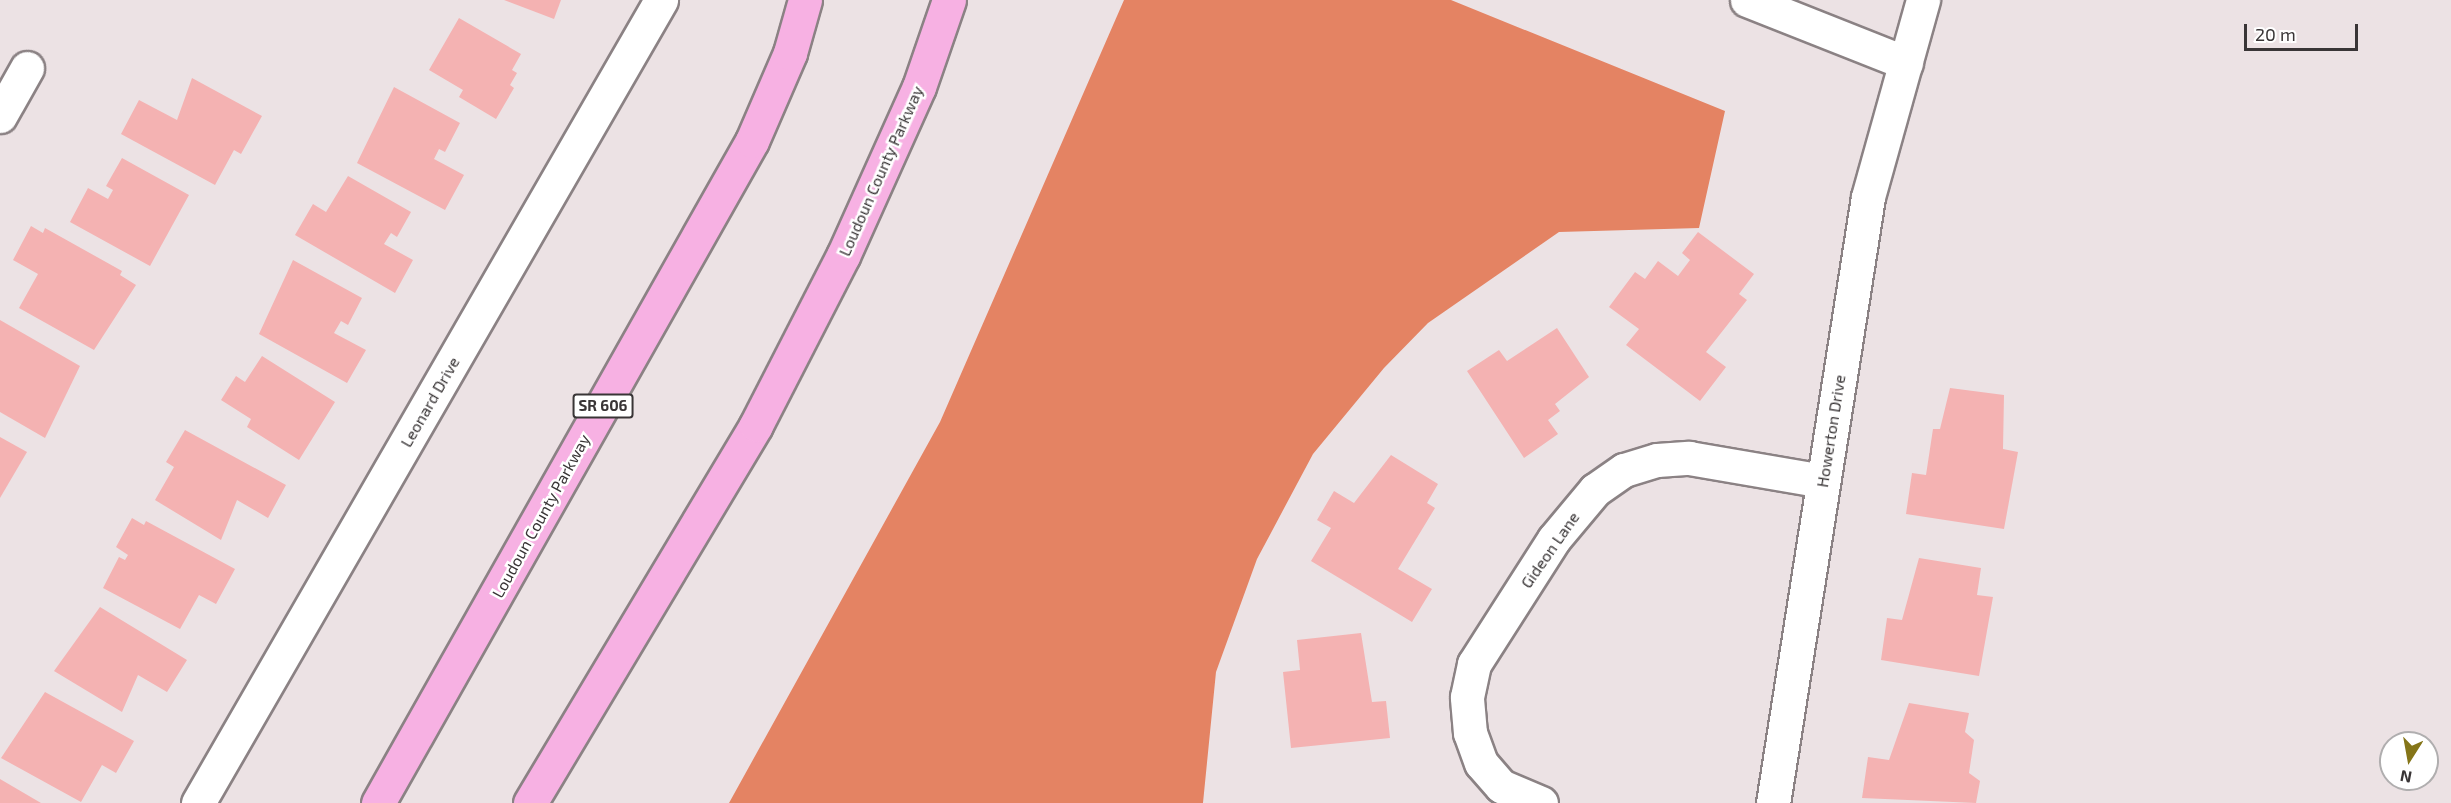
<!DOCTYPE html>
<html>
<head>
<meta charset="utf-8">
<style>
	body { margin:0 }
	#map { position:relative; width:2451px; height:803px; overflow:hidden; background:#ece2e4; font-family:"Exo 2",sans-serif }
	div>[style] { position:absolute }
	[style*='--x'] { left:calc(var(--x)*1px); top:calc(var(--y)*1px); width:calc(var(--w)*1px); rotate:calc(var(--a)*1deg) }
	.forest>* { inset:0; background:#e48363 }
	.building>* { inset:0; background:#f4b2b2 }
	.roads { filter:drop-shadow(2px 0 #8b8284) drop-shadow(-2px 0 #8b8284) drop-shadow(0 2px #8b8284) drop-shadow(0 -2px #8b8284) }
	.minor>* { height:33px; margin:-16.5px; padding:0 16.5px; transform-origin:16.5px; border-radius:16.5px; background:#fff }
	.primary>* { height:33px; margin:-16.5px; padding:0 16.5px; transform-origin:16.5px; border-radius:16.5px; background:#f7b1e3 }
	span { translate:-50% -50%; white-space:nowrap; text-align:center; line-height:1.15; -webkit-text-stroke:5px #fff; paint-order:stroke }
	.shield-label span { padding:2px 4px; background:#fff; border:2px solid; border-radius:4px; -webkit-text-stroke-width:0 }
	.shield-label { font-size:15px; color:#393536; font-weight:700 }
	.street-label { font-size:16px; color:#393536 }
	.north { position:absolute; left:2379px; top:731px; width:60px; height:60px; box-sizing:border-box; background:#fff; border:2px solid #b0aeaf; border-radius:50%; rotate:191deg; font-size:16px; font-weight:700; line-height:24px; text-align:center; color:#393536 }
	.north::after { content:''; display:block; margin:auto; width:21px; height:27px; background:#857518; clip-path:polygon(50% 0,100% 100%,50% 72%,0 100%) }
	.scale { position:absolute; left:2244px; top:24px; width:114px; height:27px; box-sizing:border-box; border:3px solid #393536; border-top:0; padding-left:8px; font-size:18px; line-height:21px; white-space:nowrap; color:#393536; -webkit-text-stroke:4px #fff; paint-order:stroke }
</style>
</head>
<body>
<div id="map">
	<div class="forest">
		<div style="clip-path:polygon(1124px 0,1451px 0,1725px 111px,1699px 228px,1559px 232px,1428px 323px,1384px 368px,1313px 454px,1257px 559px,1216px 672px,1203px 803px,729px 803px,940px 422px)"></div>
	</div>
	<div class="building">
		<div style="clip-path:polygon(504px 0,561px 0,554px 19px)"></div>
		<div style="clip-path:polygon(459px 18px,521px 54px,512px 70px,517px 73px,510px 85px,514px 88px,496px 119px,459px 97px,463px 90px,429px 70px)"></div>
		<div style="clip-path:polygon(192px 78px,262px 116px,241px 154px,234px 150px,215px 185px,121px 134px,139px 100px,177px 120px)"></div>
		<div style="clip-path:polygon(394px 87px,460px 123px,445px 152px,439px 149px,434px 159px,464px 175px,445px 210px,357px 163px)"></div>
		<div style="clip-path:polygon(122px 158px,189px 195px,150px 266px,70px 222px,88px 188px,108px 199px,113px 190px,106px 186px)"></div>
		<div style="clip-path:polygon(348px 176px,411px 212px,397px 237px,391px 233px,384px 244px,413px 260px,395px 293px,295px 235px,313px 204px,326px 212px)"></div>
		<div style="clip-path:polygon(31px 226px,43px 233px,45px 228px,122px 271px,120px 275px,136px 285px,94px 350px,19px 308px,38px 274px,13px 260px)"></div>
		<div style="clip-path:polygon(1698px 232px,1754px 274px,1739px 294px,1747px 300px,1706px 352px,1726px 367px,1700px 401px,1626px 345px,1639px 329px,1609px 307px,1635px 272px,1645px 279px,1658px 261px,1678px 276px,1690px 260px,1682px 253px)"></div>
		<div style="clip-path:polygon(293px 260px,362px 298px,348px 325px,341px 321px,334px 333px,366px 350px,347px 383px,259px 334px)"></div>
		<div style="clip-path:polygon(0 320px,80px 366px,45px 438px,0 412px)"></div>
		<div style="clip-path:polygon(1557px 328px,1589px 377px,1555px 404px,1560px 411px,1548px 420px,1558px 434px,1524px 458px,1467px 371px,1499px 350px,1507px 361px)"></div>
		<div style="clip-path:polygon(262px 356px,335px 402px,299px 460px,247px 427px,251px 419px,221px 400px,236px 376px,245px 382px)"></div>
		<div style="clip-path:polygon(1950px 388px,2004px 395px,2003px 449px,2018px 452px,2004px 529px,1906px 514px,1912px 473px,1926px 475px,1933px 429px,1940px 429px)"></div>
		<div style="clip-path:polygon(185px 430px,286px 485px,268px 518px,237px 500px,221px 540px,155px 500px,174px 467px,166px 462px)"></div>
		<div style="clip-path:polygon(0 437px,27px 452px,0 498px)"></div>
		<div style="clip-path:polygon(1391px 455px,1438px 484px,1427px 503px,1435px 508px,1398px 569px,1432px 589px,1412px 622px,1311px 561px,1331px 528px,1317px 520px,1334px 491px,1354px 503px)"></div>
		<div style="clip-path:polygon(132px 518px,144px 525px,146px 521px,235px 569px,216px 604px,199px 595px,180px 629px,103px 588px,119px 557px,125px 560px,128px 555px,116px 547px)"></div>
		<div style="clip-path:polygon(1919px 558px,1981px 568px,1977px 595px,1993px 597px,1979px 676px,1881px 660px,1887px 618px,1902px 620px)"></div>
		<div style="clip-path:polygon(100px 607px,187px 660px,167px 692px,138px 675px,122px 712px,54px 671px)"></div>
		<div style="clip-path:polygon(1361px 633px,1372px 702px,1386px 701px,1390px 738px,1291px 748px,1283px 672px,1300px 670px,1297px 640px)"></div>
		<div style="clip-path:polygon(45px 692px,134px 741px,116px 773px,102px 765px,81px 802px,1px 758px)"></div>
		<div style="clip-path:polygon(1909px 703px,1969px 713px,1965px 732px,1974px 740px,1969px 773px,1980px 781px,1976px 803px,1862px 798px,1868px 757px,1889px 760px)"></div>
		<div style="clip-path:polygon(0 779px,41px 803px,0 803px)"></div>
	</div>
	<div class="roads">
		<div class="minor">
			<div style="--x:1747;--y:0;--w:171;--a:21.6"></div>
			<div style="--x:0;--y:116;--w:55;--a:-60.6"></div>
			<div style="--x:198;--y:803;--w:927;--a:-60.03"></div>
			<div style="--x:1541;--y:803;--w:43;--a:-157"></div>
			<div style="--x:1501;--y:786;--w:30;--a:-131"></div>
			<div style="--x:1481;--y:763;--w:32;--a:-110"></div>
			<div style="--x:1470;--y:733;--w:36;--a:-95"></div>
			<div style="--x:1467;--y:697;--w:34;--a:-78"></div>
			<div style="--x:1474;--y:664;--w:148;--a:-57.4"></div>
			<div style="--x:1554;--y:539;--w:64;--a:-50.1"></div>
			<div style="--x:1595;--y:490;--w:35;--a:-35"></div>
			<div style="--x:1624;--y:470;--w:34;--a:-17"></div>
			<div style="--x:1657;--y:460;--w:32;--a:-4"></div>
			<div style="--x:1689;--y:458;--w:136;--a:9.7"></div>
			<div style="--x:1773;--y:803;--w:613;--a:-81.09"></div>
			<div style="--x:1868;--y:197;--w:205;--a:-74.4"></div>
		</div>
		<div class="primary">
			<div style="--x:378;--y:803;--w:760;--a:-60.54"></div>
			<div style="--x:752;--y:141;--w:96;--a:-66.6"></div>
			<div style="--x:790;--y:53;--w:55;--a:-74.2"></div>
			<div style="--x:530;--y:803;--w:440;--a:-59.1"></div>
			<div style="--x:756;--y:425;--w:190;--a:-62.8"></div>
			<div style="--x:843;--y:256;--w:185;--a:-65.8"></div>
			<div style="--x:919;--y:87;--w:92;--a:-71"></div>
		</div>
	</div>
	<div class="shield-label">
		<span style="left:603px;top:406px">SR 606</span>
	</div>
	<div class="street-label">
		<span style="left:881px;top:171px;rotate:-66deg">Loudoun County Parkway</span>
		<span style="left:430px;top:402px;rotate:-60deg">Leonard Drive</span>
		<span style="left:1831px;top:431px;rotate:-81deg">Howerton Drive</span>
		<span style="left:541px;top:516px;rotate:-61deg">Loudoun County Parkway</span>
		<span style="left:1550px;top:550px;rotate:-55deg">Gideon Lane</span>
	</div>
	<div class="north">N</div>
	<div class="scale">20 m</div>
</div>
</body>
</html>
